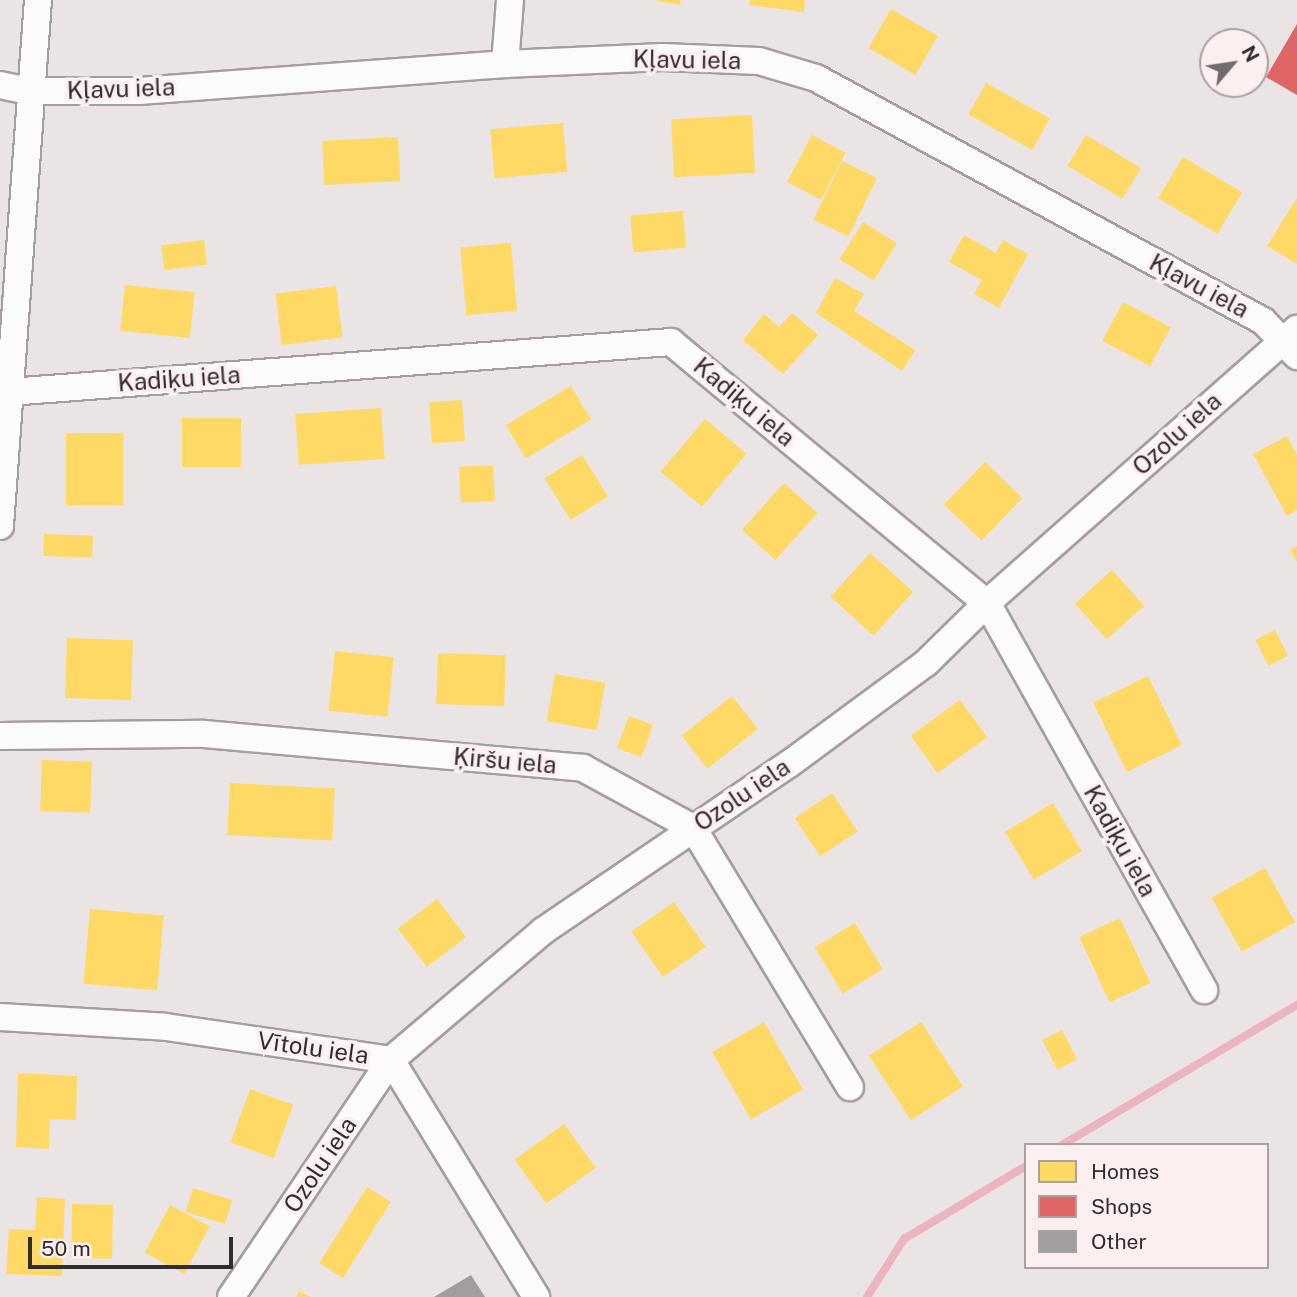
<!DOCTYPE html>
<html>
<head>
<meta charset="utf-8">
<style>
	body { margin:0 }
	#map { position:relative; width:1297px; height:1297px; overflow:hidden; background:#ebe4e5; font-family:"Public Sans",sans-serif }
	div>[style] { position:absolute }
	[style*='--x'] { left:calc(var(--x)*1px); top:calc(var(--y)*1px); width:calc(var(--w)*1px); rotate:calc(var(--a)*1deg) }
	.homes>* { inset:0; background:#ffd966; transform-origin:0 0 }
	.shops>* { inset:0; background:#e06666 }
	.stream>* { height:8px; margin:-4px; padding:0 4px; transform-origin:4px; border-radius:4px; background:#ebb4be }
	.building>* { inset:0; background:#a29d9e }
	.roads { filter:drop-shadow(2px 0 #a39e9f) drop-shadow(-2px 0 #a39e9f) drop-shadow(0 2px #a39e9f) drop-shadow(0 -2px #a39e9f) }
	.street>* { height:26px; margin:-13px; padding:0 13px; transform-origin:13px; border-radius:13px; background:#fcfbfb }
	span { translate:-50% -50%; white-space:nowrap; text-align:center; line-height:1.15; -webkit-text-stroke:7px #fbeff0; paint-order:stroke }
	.street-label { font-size:24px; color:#312c2d }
	.legend { position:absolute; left:1024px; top:1143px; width:245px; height:126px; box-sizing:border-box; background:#fbeff0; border:2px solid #aaa1a2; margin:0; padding:9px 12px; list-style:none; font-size:21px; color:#312c2d }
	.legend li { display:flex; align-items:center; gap:14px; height:35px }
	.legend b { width:35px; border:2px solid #aaa1a2 }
	.north { position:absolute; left:1199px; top:28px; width:70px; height:70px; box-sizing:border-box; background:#fbeff0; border:2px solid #aaa1a2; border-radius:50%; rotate:61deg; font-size:19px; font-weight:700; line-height:28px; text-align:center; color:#312c2d }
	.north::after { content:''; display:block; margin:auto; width:24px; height:32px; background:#726c6d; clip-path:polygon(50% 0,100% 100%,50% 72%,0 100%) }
	.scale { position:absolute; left:28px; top:1237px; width:205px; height:32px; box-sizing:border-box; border:4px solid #312c2d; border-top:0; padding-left:9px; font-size:21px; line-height:24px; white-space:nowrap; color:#312c2d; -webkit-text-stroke:5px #fbeff0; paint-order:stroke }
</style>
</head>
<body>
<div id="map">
	<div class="homes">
		<div style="clip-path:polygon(653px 0,681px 0,680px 5px)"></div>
		<div style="clip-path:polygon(750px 0,805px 0,804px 12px,749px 5px)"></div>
		<div style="left:891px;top:9px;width:54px;height:45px;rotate:30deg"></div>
		<div style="left:986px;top:83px;width:73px;height:36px;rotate:29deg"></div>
		<div style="left:752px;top:115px;width:58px;height:81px;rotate:87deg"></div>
		<div style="left:563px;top:123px;width:49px;height:73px;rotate:85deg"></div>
		<div style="left:812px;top:135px;width:38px;height:53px;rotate:28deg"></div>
		<div style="left:1086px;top:135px;width:64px;height:36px;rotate:31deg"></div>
		<div style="left:398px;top:137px;width:44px;height:76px;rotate:87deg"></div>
		<div style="left:1183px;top:157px;width:69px;height:48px;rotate:31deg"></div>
		<div style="left:842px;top:161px;width:39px;height:65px;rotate:26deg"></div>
		<div style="clip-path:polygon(1297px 198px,1297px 264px,1267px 246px)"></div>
		<div style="left:683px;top:211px;width:37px;height:53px;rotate:85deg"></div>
		<div style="left:863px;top:222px;width:40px;height:44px;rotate:32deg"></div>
		<div style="clip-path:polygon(964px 235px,996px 253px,1003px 240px,1028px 254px,999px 308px,974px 294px,982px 280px,949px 262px)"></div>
		<div style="left:204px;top:240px;width:25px;height:43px;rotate:83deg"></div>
		<div style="left:511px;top:243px;width:68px;height:51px;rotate:85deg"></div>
		<div style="clip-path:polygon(835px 278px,864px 294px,854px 311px,915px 350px,902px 371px,816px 313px)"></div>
		<div style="left:125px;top:285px;width:70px;height:46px;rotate:6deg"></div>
		<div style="left:336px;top:286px;width:52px;height:61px;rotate:83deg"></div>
		<div style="left:1123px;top:302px;width:54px;height:44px;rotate:28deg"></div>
		<div style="clip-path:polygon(792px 313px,818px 335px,783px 374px,743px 340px,764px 314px,779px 327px)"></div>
		<div style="left:571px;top:386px;width:39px;height:76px;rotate:59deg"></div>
		<div style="left:462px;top:400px;width:41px;height:33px;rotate:86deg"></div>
		<div style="left:381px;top:408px;width:51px;height:86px;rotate:86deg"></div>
		<div style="left:182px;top:418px;width:59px;height:49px"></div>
		<div style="left:705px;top:419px;width:54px;height:69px;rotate:40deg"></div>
		<div style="left:66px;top:433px;width:57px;height:72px"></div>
		<div style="clip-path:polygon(1287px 436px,1297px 455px,1297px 510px,1287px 516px,1253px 454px)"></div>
		<div style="left:582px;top:455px;width:49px;height:44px;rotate:58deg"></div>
		<div style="left:985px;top:462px;width:52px;height:59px;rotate:44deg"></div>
		<div style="left:493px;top:465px;width:36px;height:34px;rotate:87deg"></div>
		<div style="left:784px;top:483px;width:45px;height:63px;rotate:42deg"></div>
		<div style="left:44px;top:534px;width:49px;height:22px;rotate:2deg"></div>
		<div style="clip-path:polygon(1297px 546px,1297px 562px,1290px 550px)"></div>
		<div style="left:870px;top:553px;width:58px;height:59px;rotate:42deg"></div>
		<div style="left:1112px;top:570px;width:48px;height:50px;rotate:48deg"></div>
		<div style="left:1275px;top:630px;width:29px;height:22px;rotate:63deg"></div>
		<div style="left:67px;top:638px;width:66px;height:60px;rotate:2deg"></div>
		<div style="left:335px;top:651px;width:59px;height:60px;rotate:6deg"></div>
		<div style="left:438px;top:653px;width:68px;height:51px;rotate:2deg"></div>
		<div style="left:555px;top:674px;width:51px;height:48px;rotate:10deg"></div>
		<div style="left:1148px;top:676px;width:77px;height:61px;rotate:64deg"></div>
		<div style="left:732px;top:696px;width:42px;height:64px;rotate:52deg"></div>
		<div style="left:960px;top:700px;width:46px;height:61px;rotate:54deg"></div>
		<div style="left:629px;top:716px;width:26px;height:34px;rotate:21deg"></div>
		<div style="left:42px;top:760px;width:50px;height:51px;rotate:2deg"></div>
		<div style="left:230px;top:783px;width:105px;height:52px;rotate:3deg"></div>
		<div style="left:832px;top:793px;width:46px;height:45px;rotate:56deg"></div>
		<div style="left:1053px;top:803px;width:56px;height:56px;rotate:59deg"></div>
		<div style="left:1265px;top:868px;width:62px;height:61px;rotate:61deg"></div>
		<div style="left:437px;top:899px;width:48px;height:49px;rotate:53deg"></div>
		<div style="left:674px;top:902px;width:55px;height:52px;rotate:55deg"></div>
		<div style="left:90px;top:909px;width:74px;height:75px;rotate:5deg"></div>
		<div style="left:1120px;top:918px;width:72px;height:45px;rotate:65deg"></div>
		<div style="left:855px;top:923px;width:54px;height:47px;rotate:59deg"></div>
		<div style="left:764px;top:1022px;width:78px;height:60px;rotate:60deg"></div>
		<div style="left:921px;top:1022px;width:77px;height:62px;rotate:57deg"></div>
		<div style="left:1062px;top:1030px;width:33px;height:22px;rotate:63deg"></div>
		<div style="clip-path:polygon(18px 1073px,77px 1076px,76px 1120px,50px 1119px,49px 1149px,16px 1147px)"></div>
		<div style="left:250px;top:1089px;width:46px;height:57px;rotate:20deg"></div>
		<div style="left:564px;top:1124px;width:54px;height:61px;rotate:54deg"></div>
		<div style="left:367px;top:1187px;width:28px;height:90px;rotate:32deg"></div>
		<div style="left:193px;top:1188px;width:41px;height:25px;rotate:17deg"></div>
		<div style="clip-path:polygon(37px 1197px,65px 1199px,62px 1276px,6px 1274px,9px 1229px,35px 1230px)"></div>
		<div style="left:72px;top:1204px;width:41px;height:54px;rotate:1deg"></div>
		<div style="left:170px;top:1205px;width:45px;height:54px;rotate:28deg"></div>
		<div style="clip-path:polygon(299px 1291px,311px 1297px,296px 1297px)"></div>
	</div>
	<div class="shops">
		<div style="clip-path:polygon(1297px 24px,1297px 95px,1266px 77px)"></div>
	</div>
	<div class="stream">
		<div style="--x:1062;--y:1145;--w:274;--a:-30.8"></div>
		<div style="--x:867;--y:1297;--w:69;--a:-57.5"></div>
		<div style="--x:904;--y:1239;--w:142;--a:-30.9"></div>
	</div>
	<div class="building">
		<div style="clip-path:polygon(471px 1275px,485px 1297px,434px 1297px)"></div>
	</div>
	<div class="roads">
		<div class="street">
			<div style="--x:505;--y:64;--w:64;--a:-85.5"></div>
			<div style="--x:0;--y:85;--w:29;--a:12"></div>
			<div style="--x:28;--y:91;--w:111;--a:0"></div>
			<div style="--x:139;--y:91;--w:367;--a:-4.2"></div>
			<div style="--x:505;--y:64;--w:158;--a:-2.5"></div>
			<div style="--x:663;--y:57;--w:96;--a:2.4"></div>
			<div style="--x:759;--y:61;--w:59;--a:16.6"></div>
			<div style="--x:816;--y:78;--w:509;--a:28.53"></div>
			<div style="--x:1263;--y:321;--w:49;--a:45.8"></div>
			<div style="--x:9;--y:392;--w:664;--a:-4.32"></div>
			<div style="--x:671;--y:342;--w:410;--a:39.6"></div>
			<div style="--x:987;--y:603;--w:444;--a:60.7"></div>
			<div style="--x:0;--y:526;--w:527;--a:-85.87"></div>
			<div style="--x:0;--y:736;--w:204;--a:-0.6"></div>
			<div style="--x:204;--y:734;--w:381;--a:5.1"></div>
			<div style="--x:583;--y:768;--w:125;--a:28.6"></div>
			<div style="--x:693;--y:828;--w:303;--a:58.8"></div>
			<div style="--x:0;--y:1017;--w:166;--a:3.4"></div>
			<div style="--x:166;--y:1027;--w:227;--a:8.3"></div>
			<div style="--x:391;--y:1060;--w:278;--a:58.5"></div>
			<div style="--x:231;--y:1297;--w:286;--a:-56"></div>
			<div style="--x:391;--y:1060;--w:199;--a:-40.3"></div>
			<div style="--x:543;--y:931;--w:297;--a:-34.2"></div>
			<div style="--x:789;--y:764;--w:170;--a:-36.4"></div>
			<div style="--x:926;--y:663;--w:86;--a:-44.5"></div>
			<div style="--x:987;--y:603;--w:414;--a:-41.5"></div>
		</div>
	</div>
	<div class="street-label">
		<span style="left:687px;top:60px;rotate:1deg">Kļavu iela</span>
		<span style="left:121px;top:89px;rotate:-2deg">Kļavu iela</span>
		<span style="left:1199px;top:286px;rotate:28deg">Kļavu iela</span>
		<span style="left:179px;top:379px;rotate:-4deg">Kadiķu iela</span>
		<span style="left:744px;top:402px;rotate:40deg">Kadiķu iela</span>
		<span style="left:1177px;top:434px;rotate:-42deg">Ozolu iela</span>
		<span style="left:505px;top:761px;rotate:5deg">Ķiršu iela</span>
		<span style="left:742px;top:795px;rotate:-34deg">Ozolu iela</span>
		<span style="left:1120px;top:841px;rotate:61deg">Kadiķu iela</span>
		<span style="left:313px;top:1048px;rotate:8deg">Vītolu iela</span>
		<span style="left:320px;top:1165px;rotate:-56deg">Ozolu iela</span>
	</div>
	<ul class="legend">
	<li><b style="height:19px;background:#ffd966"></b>Homes</li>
	<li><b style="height:19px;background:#e06666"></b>Shops</li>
	<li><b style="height:19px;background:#a29d9e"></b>Other</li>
	</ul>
	<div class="north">N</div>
	<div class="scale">50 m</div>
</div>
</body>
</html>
